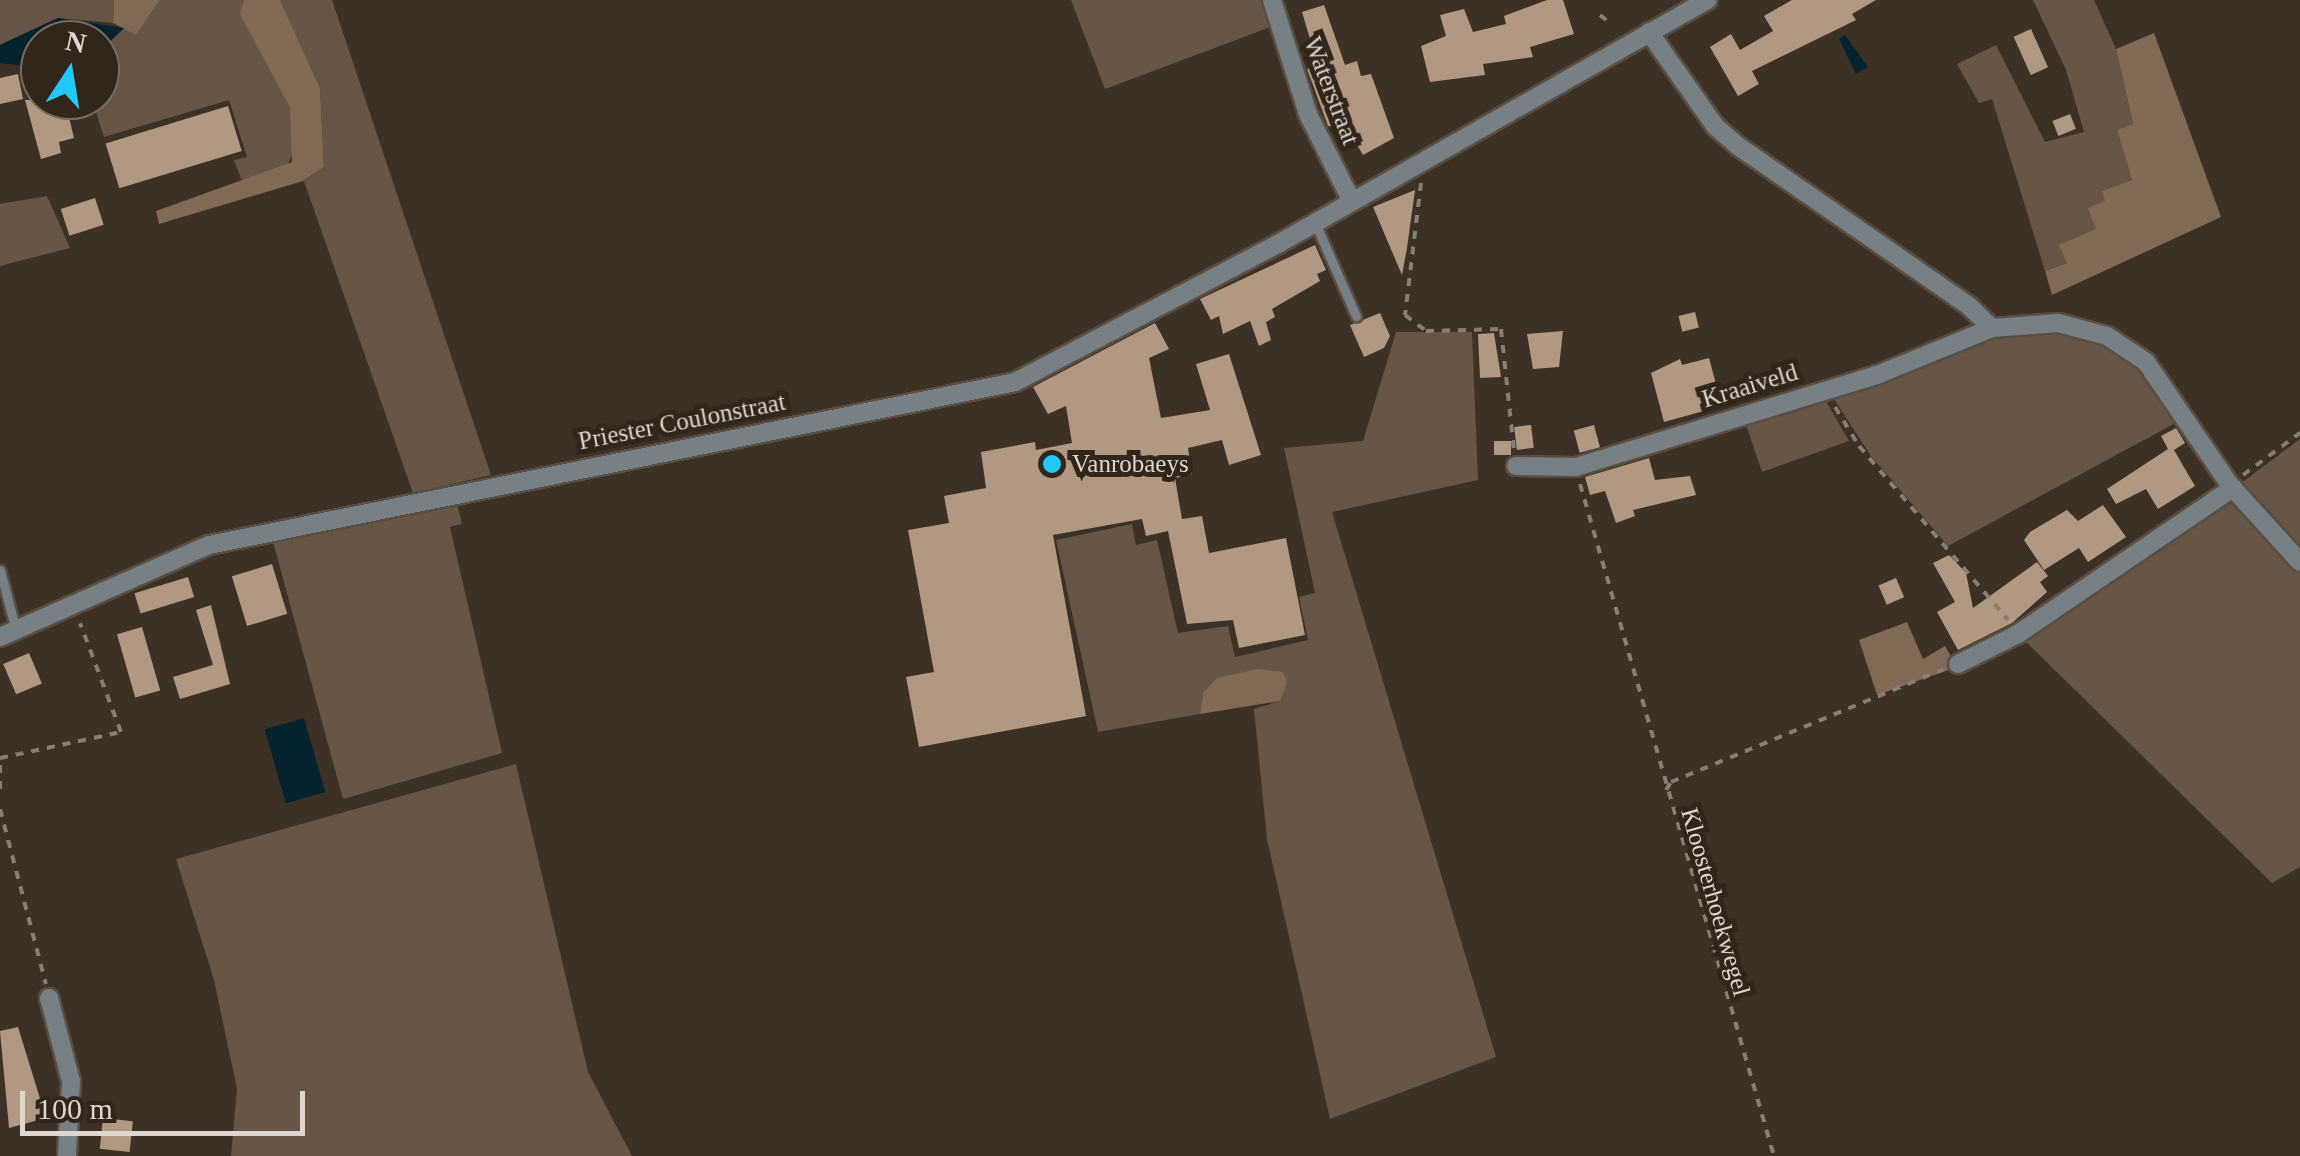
<!DOCTYPE html>
<html>
<head>
<meta charset="utf-8">
<style>
	body { margin:0 }
	#map { position:relative; width:2300px; height:1156px; overflow:hidden; background:#3d3024; font-family:Georgia,serif }
	div>[style] { position:absolute }
	[style*='--x'] { left:calc(var(--x)*1px); top:calc(var(--y)*1px); width:calc(var(--w)*1px); rotate:calc(var(--a)*1deg) }
	.green>* { inset:0; background:#675647 }
	.forest>* { inset:0; background:#806a55 }
	.water>* { inset:0; background:#04232e; transform-origin:0 0 }
	.building>* { inset:0; background:#b09882; transform-origin:0 0 }
	.path>* { height:4px; margin-top:-2px; transform-origin:0; background:repeating-linear-gradient(90deg,#897d74 0 8px,transparent 0 16px) }
	.roads { filter:drop-shadow(2px 0 #5a4e43) drop-shadow(-2px 0 #5a4e43) drop-shadow(0 2px #5a4e43) drop-shadow(0 -2px #5a4e43) }
	.lane>* { height:9px; margin:-4.5px; padding:0 4.5px; transform-origin:4.5px; border-radius:4.5px; background:#778084 }
	.street>* { height:18px; margin:-9px; padding:0 9px; transform-origin:9px; border-radius:9px; background:#778084 }
	.dots>* { width:28px; height:28px; translate:-50% -50%; box-sizing:border-box; border:5px solid #32261a; border-radius:50% }
	span { translate:-50% -50%; white-space:nowrap; text-align:center; line-height:1.15; -webkit-text-stroke:10px #32261a; paint-order:stroke }
	.street-label { font-size:25px; color:#dfd6cf }
	.poi-label { font-size:25px; color:#dfd6cf }
	.left { translate:0 -50%; text-align:left }
	.north { position:absolute; left:20px; top:20px; width:100px; height:100px; box-sizing:border-box; background:#32261a; border:2px solid #776c62; border-radius:50%; rotate:12deg; font-size:28px; font-weight:700; line-height:40px; text-align:center; color:#dfd6cf }
	.north::after { content:''; display:block; margin:auto; width:35px; height:45px; background:#21c9fd; clip-path:polygon(50% 0,100% 100%,50% 72%,0 100%) }
	.scale { position:absolute; left:20px; top:1091px; width:285px; height:45px; box-sizing:border-box; border:5px solid #dfd6cf; border-top:0; padding-left:12px; font-size:30px; line-height:35px; white-space:nowrap; color:#dfd6cf; -webkit-text-stroke:8px #32261a; paint-order:stroke }
</style>
</head>
<body>
<div id="map">
	<div class="green">
		<div style="clip-path:polygon(0 0,114px 0,113px 23px,58px 18px,0 45px)"></div>
		<div style="clip-path:polygon(160px 0,244px 0,241px 14px,290px 108px,294px 151px,285px 170px,242px 181px,234px 160px,247px 157px,229px 100px,104px 137px,92px 100px,100px 100px,100px 51px,124px 28px,136px 35px)"></div>
		<div style="clip-path:polygon(280px 0,332px 0,491px 475px,413px 493px,304px 181px,324px 167px,320px 88px)"></div>
		<div style="clip-path:polygon(1071px 0,1265px 0,1273px 26px,1105px 89px)"></div>
		<div style="clip-path:polygon(2033px 0,2094px 0,2116px 49px,2133px 125px,2117px 130px,2132px 180px,2102px 191px,2106px 201px,2096px 229px,2067px 263px,2045px 271px,1992px 99px,1979px 103px,1957px 64px,1996px 45px,2045px 142px,2084px 132px,2066px 70px)"></div>
		<div style="clip-path:polygon(47px 196px,70px 248px,0 266px,0 204px)"></div>
		<div style="clip-path:polygon(1396px 332px,1472px 332px,1478px 480px,1332px 512px,1496px 1057px,1330px 1119px,1267px 839px,1254px 709px,1280px 701px,1203px 693px,1200px 714px,1098px 732px,1056px 540px,1132px 524px,1136px 545px,1157px 540px,1178px 633px,1228px 626px,1235px 657px,1308px 640px,1299px 597px,1315px 593px,1284px 448px,1363px 441px)"></div>
		<div style="clip-path:polygon(2078px 332px,2130px 356px,2181px 420px,1948px 546px,1871px 456px,1834px 399px,1996px 333px)"></div>
		<div style="clip-path:polygon(1824px 398px,1849px 441px,1762px 472px,1744px 419px)"></div>
		<div style="clip-path:polygon(2300px 439px,2300px 549px,2240px 484px)"></div>
		<div style="clip-path:polygon(2233px 498px,2300px 570px,2300px 867px,2272px 883px,2021px 637px)"></div>
		<div style="clip-path:polygon(457px 503px,462px 524px,450px 527px,502px 753px,343px 799px,273px 542px)"></div>
		<div style="clip-path:polygon(516px 764px,588px 1072px,632px 1156px,231px 1156px,237px 1089px,214px 980px,176px 859px)"></div>
	</div>
	<div class="forest">
		<div style="clip-path:polygon(114px 0,160px 0,136px 35px,113px 23px)"></div>
		<div style="clip-path:polygon(244px 0,280px 0,320px 88px,324px 167px,303px 181px,159px 224px,156px 211px,292px 162px,290px 108px,240px 14px)"></div>
		<div style="clip-path:polygon(2154px 33px,2221px 217px,2052px 295px,2045px 271px,2067px 263px,2059px 245px,2096px 229px,2088px 208px,2105px 201px,2102px 191px,2132px 180px,2117px 130px,2133px 124px,2116px 49px)"></div>
		<div style="clip-path:polygon(1907px 622px,1923px 659px,1945px 646px,1957px 667px,1877px 695px,1859px 640px)"></div>
		<div style="clip-path:polygon(1257px 669px,1283px 672px,1287px 682px,1280px 701px,1200px 714px,1203px 693px,1217px 678px)"></div>
	</div>
	<div class="water">
		<div style="clip-path:polygon(58px 18px,124px 28px,100px 51px,100px 40px,40px 40px,40px 68px,0 63px,0 45px)"></div>
		<div style="clip-path:polygon(1845px 35px,1868px 67px,1856px 74px,1839px 39px)"></div>
		<div style="left:304px;top:718px;width:77px;height:41px;rotate:74deg"></div>
	</div>
	<div class="building">
		<div style="clip-path:polygon(1547px 0,1563px 0,1574px 34px,1530px 47px,1533px 57px,1483px 64px,1485px 75px,1430px 82px,1421px 46px,1446px 36px,1440px 15px,1464px 9px,1473px 32px,1506px 24px,1504px 16px)"></div>
		<div style="clip-path:polygon(1792px 0,1876px 0,1852px 14px,1856px 20px,1752px 71px,1759px 84px,1738px 96px,1710px 47px,1731px 34px,1740px 50px,1773px 31px,1764px 16px)"></div>
		<div style="clip-path:polygon(1324px 5px,1345px 65px,1357px 61px,1361px 76px,1371px 74px,1394px 138px,1363px 155px,1347px 128px,1328px 126px,1307px 69px,1318px 66px,1302px 12px)"></div>
		<div style="left:2031px;top:29px;width:42px;height:19px;rotate:66deg"></div>
		<div style="clip-path:polygon(18px 74px,23px 99px,0 104px,0 78px)"></div>
		<div style="clip-path:polygon(25px 100px,65px 100px,74px 138px,59px 142px,61px 153px,41px 159px)"></div>
		<div style="left:228px;top:106px;width:47px;height:128px;rotate:73deg"></div>
		<div style="left:2070px;top:114px;width:16px;height:19px;rotate:68deg"></div>
		<div style="clip-path:polygon(1415px 190px,1407px 248px,1402px 275px,1373px 207px)"></div>
		<div style="left:95px;top:198px;width:28px;height:36px;rotate:72deg"></div>
		<div style="clip-path:polygon(1315px 245px,1326px 270px,1317px 274px,1320px 281px,1272px 309px,1275px 317px,1266px 322px,1271px 340px,1259px 346px,1250px 321px,1223px 334px,1219px 316px,1211px 320px,1200px 299px)"></div>
		<div style="left:1695px;top:312px;width:16px;height:17px;rotate:76deg"></div>
		<div style="clip-path:polygon(1380px 313px,1390px 336px,1384px 348px,1364px 357px,1350px 325px)"></div>
		<div style="clip-path:polygon(1155px 323px,1169px 349px,1149px 358px,1161px 418px,1210px 410px,1196px 364px,1229px 354px,1261px 455px,1229px 465px,1222px 440px,1188px 448px,1192px 474px,1175px 478px,1182px 519px,1202px 516px,1209px 553px,1286px 538px,1305px 635px,1239px 648px,1233px 620px,1187px 624px,1168px 531px,1146px 536px,1142px 519px,1053px 535px,1086px 716px,919px 747px,906px 677px,934px 672px,908px 530px,949px 523px,944px 496px,986px 488px,981px 452px,1035px 442px,1036px 450px,1072px 443px,1066px 406px,1048px 414px,1033px 387px)"></div>
		<div style="clip-path:polygon(1563px 331px,1559px 367px,1533px 369px,1527px 334px)"></div>
		<div style="clip-path:polygon(1494px 333px,1501px 377px,1480px 378px,1478px 334px)"></div>
		<div style="clip-path:polygon(1709px 358px,1722px 406px,1664px 422px,1651px 373px,1680px 359px,1682px 365px)"></div>
		<div style="left:1531px;top:425px;width:23px;height:17px;rotate:83deg"></div>
		<div style="left:1594px;top:425px;width:23px;height:21px;rotate:75deg"></div>
		<div style="clip-path:polygon(2176px 428px,2185px 443px,2174px 450px,2195px 486px,2158px 509px,2146px 489px,2116px 504px,2107px 489px,2168px 449px,2161px 436px)"></div>
		<div style="left:1511px;top:441px;width:14px;height:17px;rotate:90deg"></div>
		<div style="clip-path:polygon(1649px 458px,1655px 480px,1690px 476px,1696px 495px,1633px 510px,1635px 516px,1616px 523px,1605px 491px,1590px 495px,1585px 477px)"></div>
		<div style="clip-path:polygon(2103px 505px,2126px 537px,2088px 562px,2079px 548px,2044px 570px,2024px 540px,2030px 532px,2067px 510px,2078px 521px)"></div>
		<div style="clip-path:polygon(1949px 555px,1966px 573px,1973px 608px,2037px 562px,2048px 576px,2040px 582px,2047px 592px,2012px 623px,1958px 650px,1937px 612px,1955px 602px,1933px 563px)"></div>
		<div style="left:272px;top:564px;width:52px;height:42px;rotate:73deg"></div>
		<div style="left:188px;top:577px;width:21px;height:56px;rotate:73deg"></div>
		<div style="left:1896px;top:578px;width:21px;height:19px;rotate:67deg"></div>
		<div style="clip-path:polygon(211px 605px,230px 684px,180px 699px,173px 677px,213px 665px,196px 610px)"></div>
		<div style="left:142px;top:627px;width:66px;height:26px;rotate:74deg"></div>
		<div style="left:29px;top:653px;width:33px;height:28px;rotate:67deg"></div>
		<div style="clip-path:polygon(18px 1027px,46px 1118px,9px 1128px,0 1031px)"></div>
		<div style="left:103px;top:1118px;width:30px;height:31px;rotate:6deg"></div>
	</div>
	<div class="path">
		<div style="--x:1600;--y:15;--w:14;--a:39"></div>
		<div style="--x:1421;--y:183;--w:133;--a:96.9"></div>
		<div style="--x:1405;--y:315;--w:26;--a:37"></div>
		<div style="--x:1426;--y:331;--w:75;--a:-1.5"></div>
		<div style="--x:1501;--y:329;--w:123;--a:83.9"></div>
		<div style="--x:1835;--y:407;--w:46;--a:58.4"></div>
		<div style="--x:1859;--y:446;--w:229;--a:49.4"></div>
		<div style="--x:2243;--y:475;--w:71;--a:-36.4"></div>
		<div style="--x:1580;--y:484;--w:699;--a:73.9"></div>
		<div style="--x:0;--y:789;--w:31;--a:-90"></div>
		<div style="--x:0;--y:758;--w:124;--a:-12.1"></div>
		<div style="--x:121;--y:732;--w:116;--a:-110.6"></div>
		<div style="--x:1666;--y:790;--w:9;--a:-58"></div>
		<div style="--x:1671;--y:782;--w:295;--a:-22.5"></div>
		<div style="--x:0;--y:809;--w:181;--a:75.3"></div>
	</div>
	<div class="roads">
		<div class="lane">
			<div style="--x:1315;--y:223;--w:102;--a:66.2"></div>
			<div style="--x:0;--y:570;--w:63;--a:75.3"></div>
		</div>
		<div class="street">
			<div style="--x:1272;--y:0;--w:120;--a:72.5"></div>
			<div style="--x:1308;--y:114;--w:94;--a:63.4"></div>
			<div style="--x:1649;--y:32;--w:115;--a:54.9"></div>
			<div style="--x:1715;--y:126;--w:30;--a:41"></div>
			<div style="--x:1738;--y:146;--w:280;--a:34.7"></div>
			<div style="--x:1968;--y:305;--w:33;--a:44"></div>
			<div style="--x:1516;--y:466;--w:60;--a:1"></div>
			<div style="--x:1576;--y:467;--w:315;--a:-17"></div>
			<div style="--x:1877;--y:375;--w:124;--a:-22.2"></div>
			<div style="--x:1992;--y:328;--w:66;--a:-4.3"></div>
			<div style="--x:2058;--y:323;--w:51;--a:14.9"></div>
			<div style="--x:2107;--y:336;--w:47;--a:33.7"></div>
			<div style="--x:2146;--y:362;--w:149;--a:55.7"></div>
			<div style="--x:2230;--y:485;--w:104;--a:47.7"></div>
			<div style="--x:0;--y:637;--w:228;--a:-23.8"></div>
			<div style="--x:209;--y:545;--w:822;--a:-11.43"></div>
			<div style="--x:1015;--y:382;--w:297;--a:-27.7"></div>
			<div style="--x:1278;--y:244;--w:494;--a:-29.6"></div>
			<div style="--x:1958;--y:664;--w:67;--a:-26.6"></div>
			<div style="--x:2018;--y:634;--w:260;--a:-34.2"></div>
			<div style="--x:49;--y:998;--w:86;--a:75.2"></div>
			<div style="--x:71;--y:1081;--w:75;--a:93.1"></div>
		</div>
	</div>
	<div class="dots">
		<div style="left:1052px;top:464px;background:#21c9fd"></div>
	</div>
	<div class="street-label">
		<span style="left:1331px;top:91px;rotate:69deg">Waterstraat</span>
		<span style="left:1750px;top:386px;rotate:-17deg">Kraaiveld</span>
		<span style="left:682px;top:422px;rotate:-11deg">Priester Coulonstraat</span>
		<span style="left:1715px;top:902px;rotate:74deg">Kloosterhoekwegel</span>
	</div>
	<div class="poi-label">
		<span class="left" style="left:1072px;top:464px">Vanrobaeys</span>
	</div>
	<div class="north">N</div>
	<div class="scale">100 m</div>
</div>
</body>
</html>
